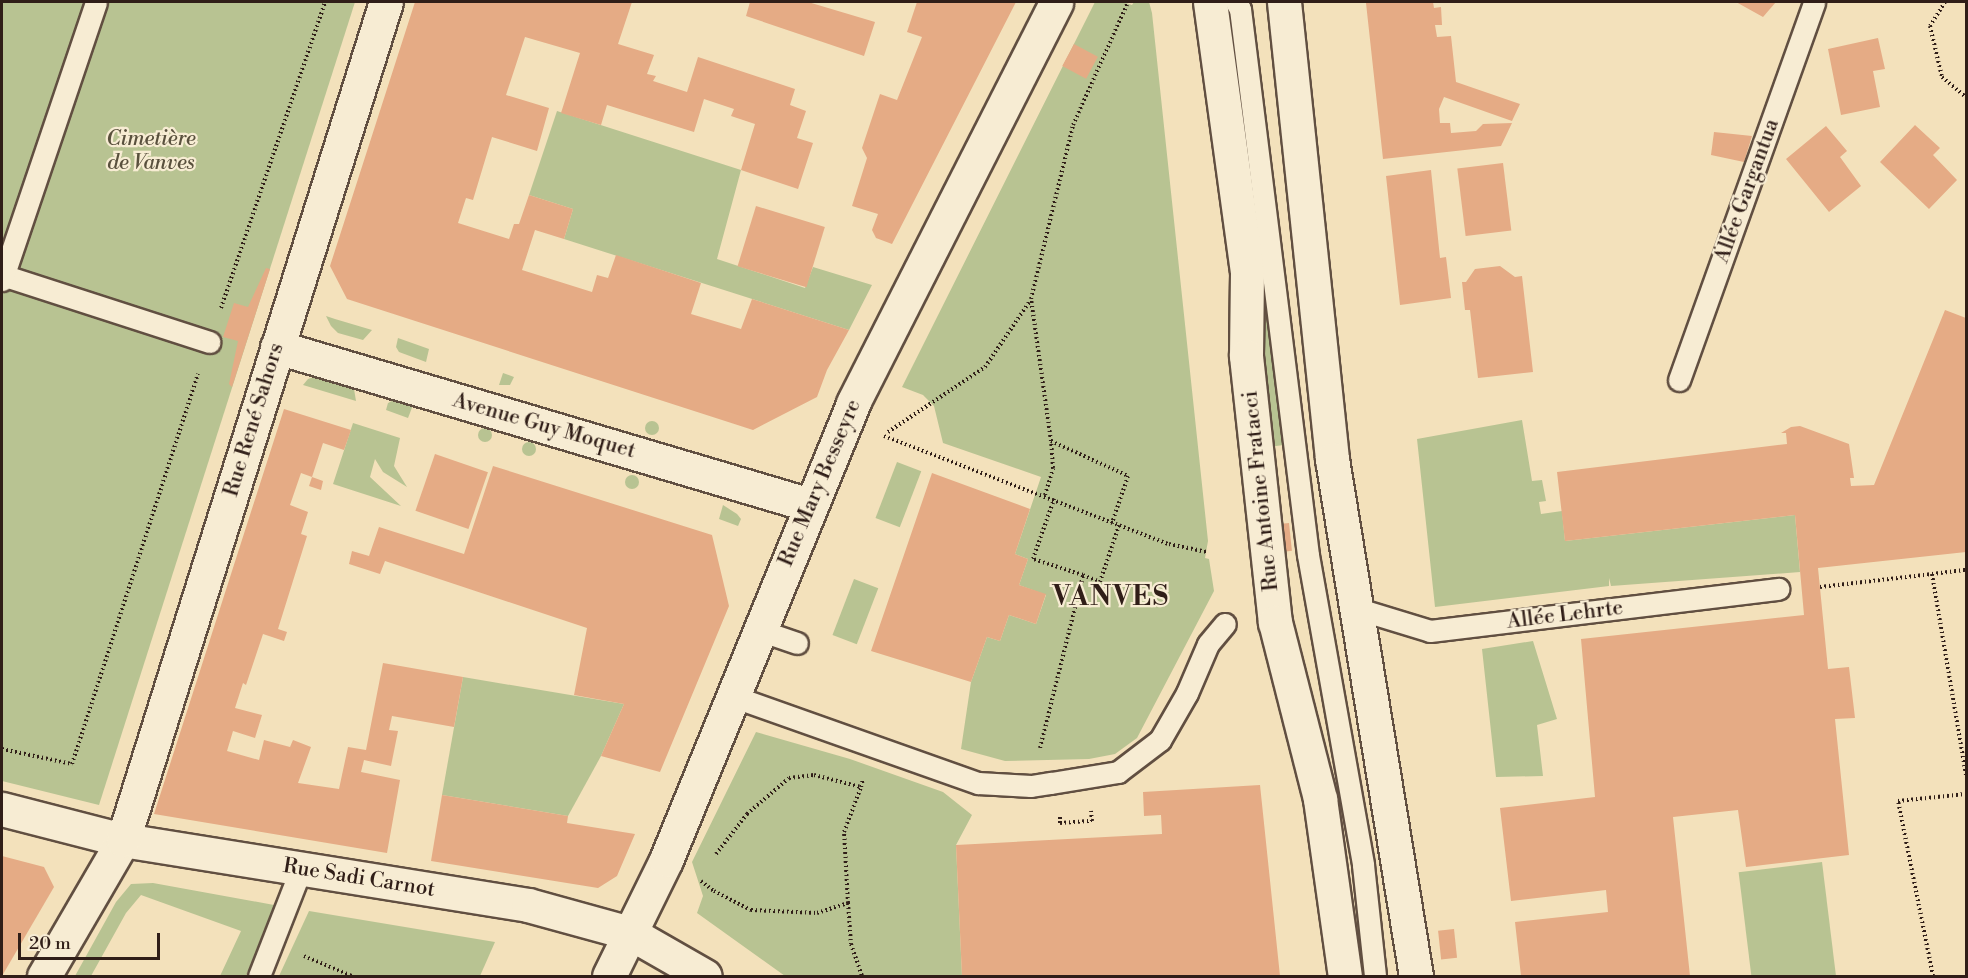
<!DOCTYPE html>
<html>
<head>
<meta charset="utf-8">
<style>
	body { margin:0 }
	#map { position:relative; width:1968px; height:978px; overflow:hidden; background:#f3e1bb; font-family:"Libre Bodoni",serif }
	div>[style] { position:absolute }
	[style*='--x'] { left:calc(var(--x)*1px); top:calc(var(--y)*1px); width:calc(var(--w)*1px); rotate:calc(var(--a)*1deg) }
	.green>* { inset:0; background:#b8c392; transform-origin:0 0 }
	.round { border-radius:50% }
	.building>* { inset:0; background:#e5ab85; transform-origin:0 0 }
	.path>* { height:4px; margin-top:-2px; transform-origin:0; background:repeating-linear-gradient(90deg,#301e18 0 1.5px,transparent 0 4.5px) }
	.roads { filter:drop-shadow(2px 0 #614f41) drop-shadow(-2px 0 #614f41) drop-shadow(0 2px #614f41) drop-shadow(0 -2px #614f41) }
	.lane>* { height:21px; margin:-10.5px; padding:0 10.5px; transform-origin:10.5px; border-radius:10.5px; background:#f7ecd3 }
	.street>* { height:33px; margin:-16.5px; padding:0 16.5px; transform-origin:16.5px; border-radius:16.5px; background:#f7ecd3 }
	.secondary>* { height:33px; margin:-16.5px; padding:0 16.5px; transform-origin:16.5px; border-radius:16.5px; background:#f7ecd3 }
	span { translate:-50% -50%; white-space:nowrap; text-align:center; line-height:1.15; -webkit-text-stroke:4.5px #f7ecd3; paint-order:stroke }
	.park-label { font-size:21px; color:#59503d; font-style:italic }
	.street-label { font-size:21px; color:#301e18 }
	.district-label { font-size:27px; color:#301e18; font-weight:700; letter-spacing:1.5px }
	.frame { position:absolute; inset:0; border:3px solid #301e18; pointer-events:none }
	.scale { position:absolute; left:18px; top:933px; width:142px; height:27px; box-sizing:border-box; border:3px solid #301e18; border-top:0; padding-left:8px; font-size:18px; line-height:21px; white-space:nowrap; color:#301e18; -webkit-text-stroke:4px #f7ecd3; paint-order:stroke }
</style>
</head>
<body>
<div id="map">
	<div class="green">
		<div style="clip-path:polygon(2px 2px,355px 2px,99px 805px,2px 781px)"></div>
		<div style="clip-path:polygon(1095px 2px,1123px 2px,1132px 5px,1134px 2px,1149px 2px,1152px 13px,1208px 541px,1205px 558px,1209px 559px,1214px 591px,1137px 738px,1115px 754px,1089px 759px,1005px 761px,961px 749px,971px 682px,987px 637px,1000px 641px,1009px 615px,1036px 624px,1046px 595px,1019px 585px,1028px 559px,1015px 554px,1041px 477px,943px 443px,934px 406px,923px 395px,902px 387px)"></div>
		<div style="clip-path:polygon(557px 111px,741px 170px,717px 259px,805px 288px,813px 267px,872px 285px,849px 330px,564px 239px,573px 209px,529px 195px)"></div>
		<div style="clip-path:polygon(1261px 274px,1284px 445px,1267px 447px,1255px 350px)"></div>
		<div style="clip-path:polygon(326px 316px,335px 319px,372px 330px,363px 340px,338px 333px,331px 326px)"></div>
		<div style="clip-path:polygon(398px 338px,429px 349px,426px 362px,399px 352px,396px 347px)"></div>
		<div style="clip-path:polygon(503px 373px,514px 377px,510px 385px,499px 385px)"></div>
		<div style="clip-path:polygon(317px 376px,350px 386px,354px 389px,356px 401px,303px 385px,308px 379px)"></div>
		<div style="clip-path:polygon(394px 400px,413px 405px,408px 418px,386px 410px,388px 403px)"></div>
		<div style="clip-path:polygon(1522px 420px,1532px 481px,1542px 480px,1546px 501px,1539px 502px,1541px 514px,1562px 511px,1565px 541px,1795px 515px,1800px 572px,1611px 586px,1609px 578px,1609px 586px,1435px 607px,1417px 439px)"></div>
		<div class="round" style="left:645px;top:421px;width:14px;height:14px"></div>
		<div style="clip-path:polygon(353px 423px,400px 438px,394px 466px,407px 487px,383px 472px,375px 459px,370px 477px,401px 506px,333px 484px)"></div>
		<div class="round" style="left:478px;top:428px;width:14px;height:14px"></div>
		<div class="round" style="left:522px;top:442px;width:14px;height:14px"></div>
		<div style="left:897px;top:462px;width:26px;height:60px;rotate:21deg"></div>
		<div class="round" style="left:625px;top:475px;width:14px;height:14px"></div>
		<div style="clip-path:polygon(723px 505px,737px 514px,741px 519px,738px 526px,719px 519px)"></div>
		<div style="left:854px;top:579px;width:26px;height:60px;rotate:21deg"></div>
		<div style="clip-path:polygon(1533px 641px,1557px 719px,1537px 725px,1543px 776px,1496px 777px,1482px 649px)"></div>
		<div style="clip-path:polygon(463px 677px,624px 704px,601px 756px,568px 816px,442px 795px)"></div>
		<div style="clip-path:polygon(756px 732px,850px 759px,943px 792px,972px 815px,956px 845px,962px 976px,785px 976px,697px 913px,703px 896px,692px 862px)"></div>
		<div style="left:1822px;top:862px;width:115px;height:84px;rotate:83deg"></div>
		<div style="clip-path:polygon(153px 883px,274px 905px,246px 976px,220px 976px,241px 931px,141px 895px,126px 913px,91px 976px,75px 976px,116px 902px,131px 884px)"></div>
		<div style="clip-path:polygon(309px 911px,495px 942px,480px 976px,279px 976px)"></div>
	</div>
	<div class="building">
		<div style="clip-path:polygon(415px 2px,632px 2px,618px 44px,654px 55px,647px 74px,656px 76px,653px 81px,687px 92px,698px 57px,795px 89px,790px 105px,806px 111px,797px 138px,813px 143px,798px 189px,741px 170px,755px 124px,731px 116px,734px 109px,704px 99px,694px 132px,607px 105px,601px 125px,561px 113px,580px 53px,525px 37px,506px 95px,549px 108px,537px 151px,492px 137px,473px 200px,466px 198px,458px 223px,509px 239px,514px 224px,519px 224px,529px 195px,573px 209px,564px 239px,535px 230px,522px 270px,592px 292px,597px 275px,608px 278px,616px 255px,701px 283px,691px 314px,741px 329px,752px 299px,849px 330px,827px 370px,817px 397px,753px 430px,347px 299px,330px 266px)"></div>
		<div style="clip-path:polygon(750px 2px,808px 2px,875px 22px,864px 56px,746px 16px)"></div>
		<div style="clip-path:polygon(917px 2px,1016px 2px,892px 244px,876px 238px,872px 230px,878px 214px,852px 206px,867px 158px,862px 148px,880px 94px,897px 100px,922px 37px,907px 32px)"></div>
		<div style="clip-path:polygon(1433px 2px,1434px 8px,1441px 7px,1442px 25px,1435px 25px,1437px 37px,1451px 36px,1456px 82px,1520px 104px,1512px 121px,1444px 97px,1439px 109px,1440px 123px,1450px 123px,1451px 133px,1476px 131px,1483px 124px,1512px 123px,1501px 146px,1383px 159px,1366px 3px)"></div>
		<div style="clip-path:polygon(1736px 2px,1776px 2px,1763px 17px)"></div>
		<div style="clip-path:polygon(1878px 38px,1885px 69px,1873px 71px,1880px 107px,1841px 115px,1828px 49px)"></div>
		<div style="left:1074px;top:44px;width:27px;height:25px;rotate:28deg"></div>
		<div style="clip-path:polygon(1915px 125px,1940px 148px,1933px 155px,1957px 180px,1929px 209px,1880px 162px)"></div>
		<div style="clip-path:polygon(1826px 126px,1847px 151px,1840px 157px,1861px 186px,1829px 212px,1786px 159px)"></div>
		<div style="clip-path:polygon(1714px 132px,1752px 136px,1744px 162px,1711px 155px)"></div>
		<div style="left:1503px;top:163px;width:68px;height:46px;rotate:83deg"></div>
		<div style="clip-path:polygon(1431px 170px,1440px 258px,1446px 257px,1451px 298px,1400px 305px,1386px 176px)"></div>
		<div style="left:756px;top:206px;width:72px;height:63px;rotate:17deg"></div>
		<div style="clip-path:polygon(1500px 266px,1515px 277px,1522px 276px,1533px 372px,1478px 378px,1470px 310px,1465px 310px,1462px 282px,1466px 282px,1475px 269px)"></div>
		<div style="clip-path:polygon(266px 268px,270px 269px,232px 387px,229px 384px,238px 341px,223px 337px,234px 303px,248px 307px)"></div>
		<div style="clip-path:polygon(1945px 310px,1966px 318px,1966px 552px,1818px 568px,1828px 669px,1849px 667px,1855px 718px,1835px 719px,1849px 855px,1746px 867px,1738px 810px,1673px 817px,1690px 976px,1521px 976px,1515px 922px,1608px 912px,1606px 890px,1511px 901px,1500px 808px,1595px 797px,1581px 639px,1804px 615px,1795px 515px,1565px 541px,1557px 472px,1787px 444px,1786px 433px,1781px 433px,1791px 427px,1800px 426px,1849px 444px,1854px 478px,1850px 478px,1851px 486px,1874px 485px)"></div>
		<div style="clip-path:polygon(284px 409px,351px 430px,344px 450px,323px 443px,312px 477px,323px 481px,321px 490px,309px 486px,312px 477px,301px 473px,290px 505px,308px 512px,301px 534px,307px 536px,278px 629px,287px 632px,284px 641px,263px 634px,246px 685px,243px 683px,235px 708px,262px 715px,255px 738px,233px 731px,227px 751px,259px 760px,264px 740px,290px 747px,293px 740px,311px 747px,298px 783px,339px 789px,348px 747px,366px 750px,383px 663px,463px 677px,454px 727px,392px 716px,389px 730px,398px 731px,391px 766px,364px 760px,361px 772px,400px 780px,387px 853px,154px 814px)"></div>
		<div style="left:435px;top:454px;width:56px;height:60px;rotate:19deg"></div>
		<div style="clip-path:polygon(493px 466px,712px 535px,729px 606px,660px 772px,601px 756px,624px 704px,574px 695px,587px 628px,385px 561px,380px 574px,349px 564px,352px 551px,369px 556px,379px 527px,464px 554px)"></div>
		<div style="clip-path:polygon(932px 473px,1030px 509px,1015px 554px,1028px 559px,1019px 585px,1046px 594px,1036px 624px,1009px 615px,1000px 641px,987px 637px,971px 682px,871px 651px)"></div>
		<div style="left:1289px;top:523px;width:28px;height:10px;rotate:84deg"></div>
		<div style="clip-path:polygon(1260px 785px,1280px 976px,962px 976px,956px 845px,1162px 834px,1161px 815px,1144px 816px,1143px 792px)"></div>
		<div style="clip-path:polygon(442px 795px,568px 816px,567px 823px,635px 834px,617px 876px,598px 888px,431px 861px)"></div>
		<div style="clip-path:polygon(2px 856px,44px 867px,54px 887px,2px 976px)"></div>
		<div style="left:1454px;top:929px;width:29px;height:16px;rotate:84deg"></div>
	</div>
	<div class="path">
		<div style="--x:1945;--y:2;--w:28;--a:122"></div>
		<div style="--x:1930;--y:26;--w:52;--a:76.8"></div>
		<div style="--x:1942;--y:77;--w:31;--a:40"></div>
		<div style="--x:221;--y:308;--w:323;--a:-71.2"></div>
		<div style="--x:888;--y:432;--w:117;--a:-33.8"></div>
		<div style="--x:985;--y:367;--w:80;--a:-55.7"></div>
		<div style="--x:884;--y:436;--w:305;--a:20.8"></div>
		<div style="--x:1169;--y:544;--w:40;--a:12"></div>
		<div style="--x:1051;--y:441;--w:85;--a:24.4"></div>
		<div style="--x:1128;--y:476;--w:50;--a:108.8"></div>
		<div style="--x:1045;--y:495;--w:28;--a:-73"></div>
		<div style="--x:1053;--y:468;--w:27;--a:-94"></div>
		<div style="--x:1051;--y:441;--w:143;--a:-98"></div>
		<div style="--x:1031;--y:299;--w:179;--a:-76.4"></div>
		<div style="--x:1073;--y:125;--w:135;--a:-65.9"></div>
		<div style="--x:1932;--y:574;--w:34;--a:-7"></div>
		<div style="--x:1083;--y:575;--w:18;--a:22"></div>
		<div style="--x:1100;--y:582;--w:60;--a:-71.6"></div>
		<div style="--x:1820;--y:587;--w:113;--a:-6.6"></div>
		<div style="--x:1932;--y:574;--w:204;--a:80.4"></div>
		<div style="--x:1040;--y:748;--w:178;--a:-76"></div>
		<div style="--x:1083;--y:575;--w:52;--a:-162.3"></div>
		<div style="--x:1033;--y:559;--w:64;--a:-70.7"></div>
		<div style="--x:2;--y:749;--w:72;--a:12.1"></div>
		<div style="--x:72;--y:764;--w:410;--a:-72.1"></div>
		<div style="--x:1060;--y:817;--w:6;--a:90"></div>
		<div style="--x:1060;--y:823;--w:32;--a:-4"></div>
		<div style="--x:1092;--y:821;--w:10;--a:-96"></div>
		<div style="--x:716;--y:854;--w:51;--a:-52.2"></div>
		<div style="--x:747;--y:814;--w:55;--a:-40.6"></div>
		<div style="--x:789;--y:778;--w:25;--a:-7"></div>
		<div style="--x:814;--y:775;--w:49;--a:14.3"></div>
		<div style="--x:861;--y:787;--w:8;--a:-76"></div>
		<div style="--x:701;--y:881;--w:16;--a:38"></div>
		<div style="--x:714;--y:891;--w:42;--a:27.2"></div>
		<div style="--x:751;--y:910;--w:66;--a:2.6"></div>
		<div style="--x:817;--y:913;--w:33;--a:-18"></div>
		<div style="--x:848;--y:903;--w:41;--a:85.8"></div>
		<div style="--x:851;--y:944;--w:34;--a:71"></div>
		<div style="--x:848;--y:903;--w:71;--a:-93.2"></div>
		<div style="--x:844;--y:832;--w:48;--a:-69.3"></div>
		<div style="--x:304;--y:956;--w:52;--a:22.6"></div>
		<div style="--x:1933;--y:976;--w:178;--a:-101.3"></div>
		<div style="--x:1898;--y:801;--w:68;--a:-5.9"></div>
	</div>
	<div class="roads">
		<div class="lane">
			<div style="--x:1236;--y:2;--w:8;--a:60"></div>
			<div style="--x:1240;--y:9;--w:550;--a:82.9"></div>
			<div style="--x:1308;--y:555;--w:315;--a:79.9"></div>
			<div style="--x:1363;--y:865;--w:112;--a:83.8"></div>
			<div style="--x:2;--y:275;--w:218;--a:17.9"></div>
			<div style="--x:2;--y:280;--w:293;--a:-71.3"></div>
			<div style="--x:1679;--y:380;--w:401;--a:-70.3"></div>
			<div style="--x:1355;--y:608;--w:78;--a:17"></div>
			<div style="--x:1430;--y:631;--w:351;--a:-6.9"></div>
			<div style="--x:759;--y:630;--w:40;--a:18.9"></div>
			<div style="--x:732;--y:696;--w:261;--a:19.5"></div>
			<div style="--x:978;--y:783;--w:53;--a:3.2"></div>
			<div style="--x:1031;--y:786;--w:20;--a:-9"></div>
			<div style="--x:1051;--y:783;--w:68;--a:-9.3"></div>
			<div style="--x:1118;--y:772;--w:53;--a:-37.3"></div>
			<div style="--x:1160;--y:740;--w:54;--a:-60.1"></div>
			<div style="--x:1187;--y:693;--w:53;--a:-66.8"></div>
			<div style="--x:1208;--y:644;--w:26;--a:-50"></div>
			<div style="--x:259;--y:976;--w:115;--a:-68.6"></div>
		</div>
		<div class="street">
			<div style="--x:277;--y:347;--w:556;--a:16.51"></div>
			<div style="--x:2;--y:809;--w:125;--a:14.4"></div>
			<div style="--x:123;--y:840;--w:410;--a:9.1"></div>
			<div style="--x:528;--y:905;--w:106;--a:15.4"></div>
			<div style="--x:630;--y:933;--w:86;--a:29.8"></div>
			<div style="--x:44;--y:976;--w:157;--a:-59.8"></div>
			<div style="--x:123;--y:840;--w:878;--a:-72.58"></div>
			<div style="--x:609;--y:976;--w:129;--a:-63.8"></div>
			<div style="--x:666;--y:860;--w:494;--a:-67.7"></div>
			<div style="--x:853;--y:403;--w:449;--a:-63.1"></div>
		</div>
		<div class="secondary">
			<div style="--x:1210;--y:2;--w:274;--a:82.2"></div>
			<div style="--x:1247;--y:273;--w:83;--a:90.7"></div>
			<div style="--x:1246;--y:356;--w:268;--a:83.8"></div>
			<div style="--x:1275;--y:622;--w:183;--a:75.7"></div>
			<div style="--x:1320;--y:799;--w:179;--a:82"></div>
			<div style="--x:1284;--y:2;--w:460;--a:84"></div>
			<div style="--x:1332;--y:459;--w:524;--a:80.77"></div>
		</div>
	</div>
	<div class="park-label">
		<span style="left:151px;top:151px">Cimetière<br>de Vanves</span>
	</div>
	<div class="street-label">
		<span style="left:1747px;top:191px;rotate:-70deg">Allée Gargantua</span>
		<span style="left:254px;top:420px;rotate:-73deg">Rue René Sahors</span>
		<span style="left:544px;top:426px;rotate:16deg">Avenue Guy Moquet</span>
		<span style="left:820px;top:483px;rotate:-67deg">Rue Mary Besseyre</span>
		<span style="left:1261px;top:491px;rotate:-96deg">Rue Antoine Fratacci</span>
		<span style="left:1565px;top:615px;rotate:-7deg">Allée Lehrte</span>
		<span style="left:359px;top:878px;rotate:9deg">Rue Sadi Carnot</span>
	</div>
	<div class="district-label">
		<span style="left:1111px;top:598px">VANVES</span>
	</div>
	<div class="frame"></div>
	<div class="scale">20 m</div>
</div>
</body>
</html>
